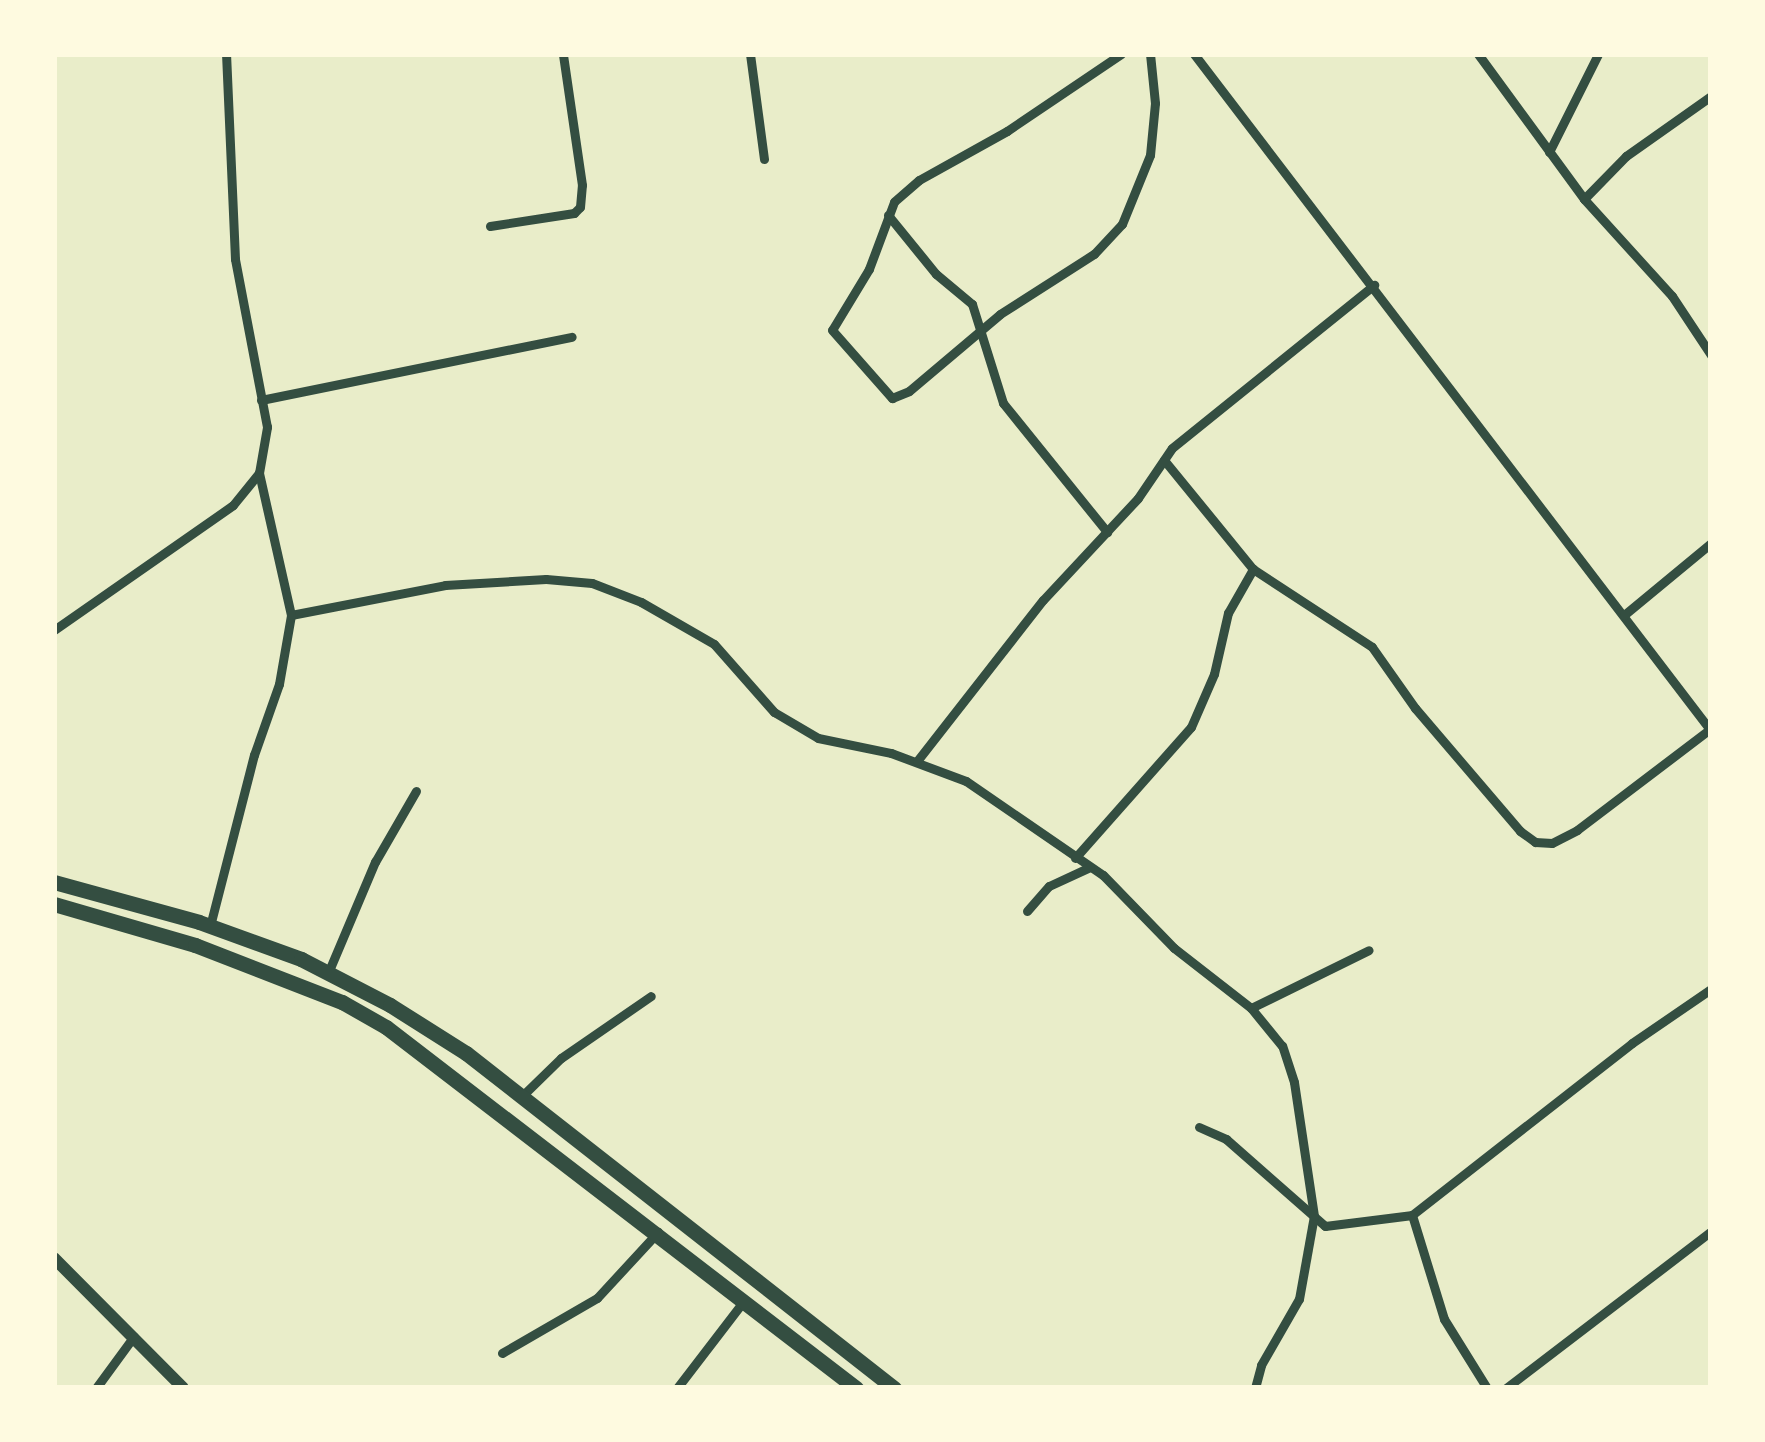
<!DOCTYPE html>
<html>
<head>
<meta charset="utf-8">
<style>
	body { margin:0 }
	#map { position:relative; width:1765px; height:1442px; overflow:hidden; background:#e9edc9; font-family:Manrope,sans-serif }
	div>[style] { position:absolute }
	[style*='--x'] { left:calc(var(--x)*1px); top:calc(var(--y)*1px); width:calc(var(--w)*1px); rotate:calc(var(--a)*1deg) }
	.minor>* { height:9px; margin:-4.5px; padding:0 4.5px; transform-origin:4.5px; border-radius:4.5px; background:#344e41 }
	.tertiary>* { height:12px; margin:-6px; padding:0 6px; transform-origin:6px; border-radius:6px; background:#344e41 }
	.trunk>* { height:15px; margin:-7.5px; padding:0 7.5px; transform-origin:7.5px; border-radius:7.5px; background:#344e41 }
	span { translate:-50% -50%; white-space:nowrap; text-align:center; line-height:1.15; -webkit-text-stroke:9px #fefae0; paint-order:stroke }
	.frame { position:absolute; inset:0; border:57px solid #fefae0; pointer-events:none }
</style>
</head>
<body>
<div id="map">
	<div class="minor">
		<div style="--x:750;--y:54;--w:106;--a:82.4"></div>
		<div style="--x:1121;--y:54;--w:138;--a:146"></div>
		<div style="--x:1007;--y:131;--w:101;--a:150.9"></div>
		<div style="--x:919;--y:180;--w:33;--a:139"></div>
		<div style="--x:894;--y:202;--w:72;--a:110.5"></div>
		<div style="--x:869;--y:269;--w:71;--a:121.2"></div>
		<div style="--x:832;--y:330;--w:91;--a:48.6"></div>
		<div style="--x:892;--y:398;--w:18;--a:-22"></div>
		<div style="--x:909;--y:391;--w:119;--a:-40.2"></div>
		<div style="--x:1000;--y:314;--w:112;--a:-32.6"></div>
		<div style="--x:1094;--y:254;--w:41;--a:-47"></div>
		<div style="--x:1122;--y:224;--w:74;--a:-67.9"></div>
		<div style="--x:1150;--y:155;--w:52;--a:-84.5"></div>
		<div style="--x:1155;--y:103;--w:49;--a:-95.8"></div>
		<div style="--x:1194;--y:54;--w:852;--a:52.63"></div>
		<div style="--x:1478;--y:54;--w:180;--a:53.8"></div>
		<div style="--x:1584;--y:199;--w:131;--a:47.8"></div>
		<div style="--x:1672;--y:296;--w:71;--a:56.5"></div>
		<div style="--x:1549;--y:152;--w:110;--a:-63.4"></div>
		<div style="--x:1584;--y:199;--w:60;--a:-45.7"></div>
		<div style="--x:1626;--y:156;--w:104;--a:-35.2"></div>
		<div style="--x:888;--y:215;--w:76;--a:50.9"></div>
		<div style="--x:936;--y:274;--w:47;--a:39.8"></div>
		<div style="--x:972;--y:304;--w:104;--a:72.6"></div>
		<div style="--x:1003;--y:403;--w:166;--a:51.1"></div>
		<div style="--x:490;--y:226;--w:85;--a:-8.8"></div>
		<div style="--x:574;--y:213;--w:8;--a:-45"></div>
		<div style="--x:580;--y:207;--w:22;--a:-85"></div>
		<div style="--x:582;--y:185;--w:132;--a:-98.3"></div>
		<div style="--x:261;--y:400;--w:317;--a:-11.5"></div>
		<div style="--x:1164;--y:460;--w:141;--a:50.8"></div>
		<div style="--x:1253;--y:569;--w:142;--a:33.2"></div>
		<div style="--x:1372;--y:647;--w:75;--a:54.8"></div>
		<div style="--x:1415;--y:708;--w:162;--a:49.5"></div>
		<div style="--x:1520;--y:831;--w:19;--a:36"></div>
		<div style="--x:1535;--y:842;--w:17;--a:3"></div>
		<div style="--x:1552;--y:843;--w:28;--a:-27"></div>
		<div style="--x:1577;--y:830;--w:167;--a:-37.2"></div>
		<div style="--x:291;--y:615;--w:157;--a:-11"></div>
		<div style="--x:445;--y:585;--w:101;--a:-3.4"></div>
		<div style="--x:546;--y:579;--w:46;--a:5"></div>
		<div style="--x:592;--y:583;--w:53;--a:21.2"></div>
		<div style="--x:641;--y:602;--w:84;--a:29.9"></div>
		<div style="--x:714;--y:644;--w:91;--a:48.6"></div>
		<div style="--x:774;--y:712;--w:51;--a:30.6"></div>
		<div style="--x:818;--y:738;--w:75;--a:11.6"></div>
		<div style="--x:891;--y:753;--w:80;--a:20.5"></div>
		<div style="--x:966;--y:781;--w:166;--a:34.5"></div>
		<div style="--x:1103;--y:875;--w:102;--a:45.8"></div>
		<div style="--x:1174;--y:948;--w:98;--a:37.9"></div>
		<div style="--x:1624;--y:615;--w:113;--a:-39.6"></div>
		<div style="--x:54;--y:630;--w:218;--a:-34.9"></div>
		<div style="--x:233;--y:505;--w:41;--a:-50.9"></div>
		<div style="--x:259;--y:473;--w:47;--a:-80.1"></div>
		<div style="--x:267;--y:427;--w:171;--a:-100.8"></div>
		<div style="--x:235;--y:259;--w:205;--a:-92.5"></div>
		<div style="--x:917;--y:761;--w:204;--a:-52"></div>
		<div style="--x:1043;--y:600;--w:139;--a:-47"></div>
		<div style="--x:1138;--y:498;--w:60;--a:-55.8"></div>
		<div style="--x:1172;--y:448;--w:260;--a:-38.9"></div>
		<div style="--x:1075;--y:858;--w:175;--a:-48.5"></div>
		<div style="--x:1191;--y:727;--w:58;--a:-66.5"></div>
		<div style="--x:1214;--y:674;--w:63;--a:-77.1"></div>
		<div style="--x:1228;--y:613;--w:51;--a:-60.4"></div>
		<div style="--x:1027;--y:911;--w:33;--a:-49"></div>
		<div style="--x:1049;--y:886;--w:45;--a:-24.9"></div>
		<div style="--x:210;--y:926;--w:177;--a:-75.6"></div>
		<div style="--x:254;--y:755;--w:75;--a:-70.6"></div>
		<div style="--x:279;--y:684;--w:70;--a:-80.1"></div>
		<div style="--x:291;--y:615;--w:146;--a:-102.7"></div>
		<div style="--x:328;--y:973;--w:121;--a:-67.1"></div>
		<div style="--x:375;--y:862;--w:82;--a:-60"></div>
		<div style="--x:521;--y:1097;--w:56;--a:-44.3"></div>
		<div style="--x:561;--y:1058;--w:109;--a:-34.6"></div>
		<div style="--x:1199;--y:1127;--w:30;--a:24"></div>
		<div style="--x:1226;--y:1139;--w:132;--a:41.3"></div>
		<div style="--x:1325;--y:1226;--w:88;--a:-7.2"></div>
		<div style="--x:1412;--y:1215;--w:279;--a:-38"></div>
		<div style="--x:1632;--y:1043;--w:96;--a:-34.4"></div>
		<div style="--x:1412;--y:1215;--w:109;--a:72.9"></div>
		<div style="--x:1444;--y:1319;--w:81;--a:58.1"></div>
		<div style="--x:502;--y:1353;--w:110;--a:-30.1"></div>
		<div style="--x:597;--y:1298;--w:90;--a:-47.3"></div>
		<div style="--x:96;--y:1388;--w:64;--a:-53.8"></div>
		<div style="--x:677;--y:1388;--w:108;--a:-52.5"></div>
		<div style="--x:1255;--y:1388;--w:24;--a:-75"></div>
		<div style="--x:1261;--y:1365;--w:76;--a:-60.1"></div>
		<div style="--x:1299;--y:1299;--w:84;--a:-79.8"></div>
		<div style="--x:1314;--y:1216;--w:135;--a:-98.5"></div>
		<div style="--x:1294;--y:1082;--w:38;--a:-108"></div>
		<div style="--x:1282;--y:1046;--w:49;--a:-129.2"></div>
		<div style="--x:1251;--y:1008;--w:131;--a:-26.2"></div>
		<div style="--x:1506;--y:1388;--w:258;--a:-37.4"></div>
	</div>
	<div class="tertiary">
		<div style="--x:54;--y:1258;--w:183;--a:45.2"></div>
	</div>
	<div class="trunk">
		<div style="--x:54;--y:882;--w:150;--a:15.4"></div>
		<div style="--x:199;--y:922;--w:109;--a:19.9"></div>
		<div style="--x:301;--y:959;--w:100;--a:27.3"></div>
		<div style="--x:390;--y:1005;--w:90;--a:32.3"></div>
		<div style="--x:466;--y:1053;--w:544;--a:38.05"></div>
		<div style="--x:54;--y:904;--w:147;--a:16.2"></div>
		<div style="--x:195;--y:945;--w:158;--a:21.2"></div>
		<div style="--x:342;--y:1002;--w:51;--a:29.6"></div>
		<div style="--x:386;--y:1027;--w:593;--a:37.53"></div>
	</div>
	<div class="frame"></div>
</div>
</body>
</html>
